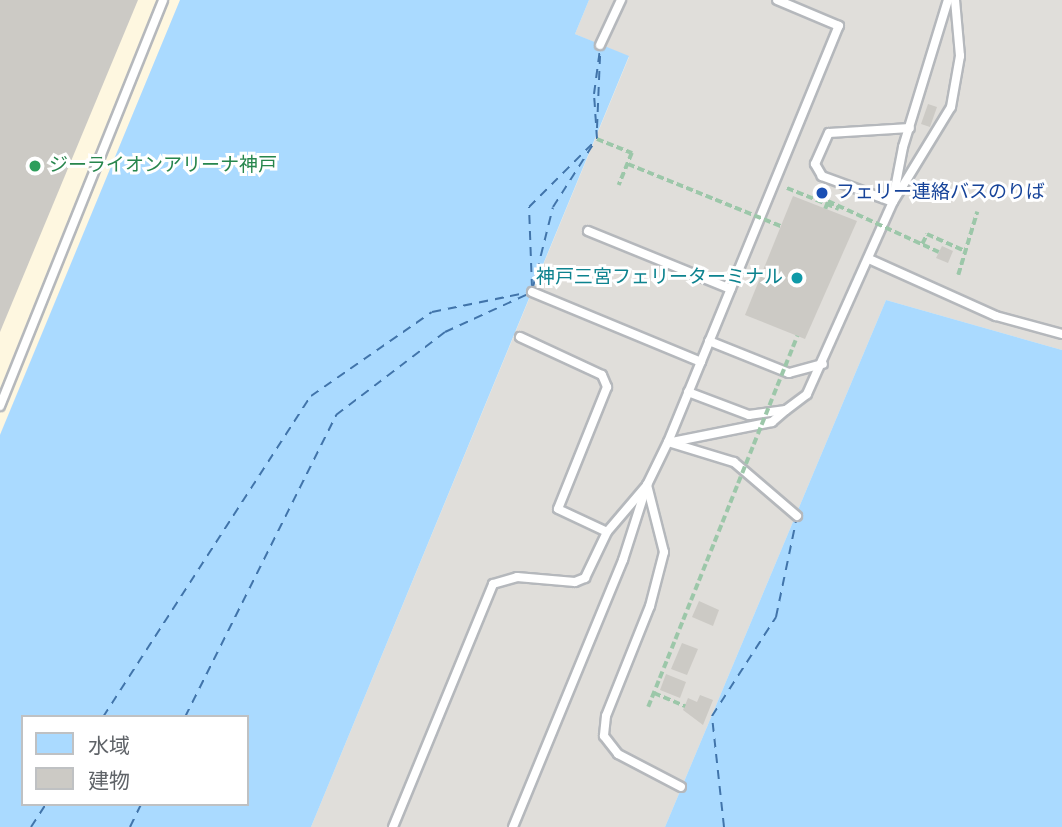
<!DOCTYPE html>
<html>
<head>
<meta charset="utf-8">
<style>
  body { margin:0 }
  #map { position:relative; width:1062px; height:827px; overflow:hidden; background:#f1efe8; font-family:Karla,"Noto Sans JP",sans-serif }
  div>[style] { position:absolute }
  [style*='--x'] { left:calc(var(--x)*1px); top:calc(var(--y)*1px); width:calc(var(--w)*1px); rotate:calc(var(--a)*1deg) }
  .commercial>* { inset:0; background:#fef7e0 }
  .industrial>* { inset:0; background:#e0deda }
  .water>* { inset:0; background:#aadaff }
  .ferry>* { height:2px; margin-top:-1px; transform-origin:0; background:repeating-linear-gradient(90deg,#4174aa 0 9px,transparent 0 16px) }
  .building>* { inset:0; background:#cccac5 }
  .path>* { height:3.5px; margin-top:-1.75px; transform-origin:0; background:repeating-linear-gradient(90deg,#9cc7a9 0 7px,transparent 0 10.5px) }
  .roads { filter:drop-shadow(2px 0 #b5b8bc) drop-shadow(-2px 0 #b5b8bc) drop-shadow(0 2px #b5b8bc) drop-shadow(0 -2px #b5b8bc) }
  .service>* { height:8px; margin:-4px; padding:0 4px; transform-origin:4px; border-radius:4px; background:#fff }
  .path-bridge>* { height:3.5px; margin-top:-1.75px; transform-origin:0; background:repeating-linear-gradient(90deg,#9cc7a9 0 7px,transparent 0 10.5px) }
  .dots>* { width:19px; height:19px; translate:-50% -50%; box-sizing:border-box; border:4px solid #fff; border-radius:50% }
  span { translate:-50% -50%; white-space:nowrap; text-align:center; line-height:1.15; -webkit-text-stroke:6px #fff; paint-order:stroke }
  .leisure-label { font-size:19px; color:#27864d }
  .left { translate:0 -50%; text-align:left }
  .transit-label { font-size:19px; color:#164399 }
  .culture-label { font-size:19px; color:#0d838f }
  .right { translate:-100% -50%; text-align:right }
  .legend { position:absolute; left:21px; top:715px; width:228px; height:91px; box-sizing:border-box; background:#fff; border:2px solid #bfc1c3; margin:0; padding:9px 12px; list-style:none; font-size:21px; color:#5f6368 }
  .legend li { display:flex; align-items:center; gap:14px; height:35px }
  .legend b { width:35px; border:2px solid #bfc1c3 }
</style>
</head>
<body>
<div id="map">
  <div class="commercial">
    <div style="clip-path:polygon(0 0,180px 0,0 434px)"></div>
  </div>
  <div class="industrial">
    <div style="clip-path:polygon(589px 0,1062px 0,1062px 350px,886px 300px,665px 827px,311px 827px,629px 57px,575px 34px)"></div>
  </div>
  <div class="water">
    <div style="clip-path:polygon(evenodd,180px 0,589px 0,575px 34px,629px 56px,311px 827px,0 827px,0 435px,180px 0,23px 717px,247px 717px,247px 804px,23px 804px,23px 717px)"></div>
    <div style="clip-path:polygon(886px 300px,1062px 350px,1062px 827px,665px 827px)"></div>
  </div>
  <div class="ferry">
    <div style="--x:597;--y:128;--w:72;--a:-87.6"></div>
    <div style="--x:533;--y:287;--w:82;--a:-76"></div>
    <div style="--x:553;--y:207;--w:76;--a:-57.4"></div>
    <div style="--x:532;--y:288;--w:81;--a:-92.1"></div>
    <div style="--x:529;--y:207;--w:96;--a:-45"></div>
    <div style="--x:597;--y:139;--w:45;--a:-93.8"></div>
    <div style="--x:594;--y:94;--w:45;--a:-82.4"></div>
    <div style="--x:103;--y:717;--w:382;--a:-57.1"></div>
    <div style="--x:311;--y:396;--w:147;--a:-34.8"></div>
    <div style="--x:432;--y:312;--w:100;--a:-11.5"></div>
    <div style="--x:185;--y:717;--w:338;--a:-63.4"></div>
    <div style="--x:336;--y:415;--w:137;--a:-37.3"></div>
    <div style="--x:445;--y:332;--w:91;--a:-24.6"></div>
    <div style="--x:31;--y:827;--w:27;--a:-57"></div>
    <div style="--x:130;--y:827;--w:25;--a:-64"></div>
    <div style="--x:724;--y:827;--w:112;--a:-96.2"></div>
    <div style="--x:712;--y:716;--w:118;--a:-57.1"></div>
    <div style="--x:776;--y:617;--w:98;--a:-78.2"></div>
  </div>
  <div class="building">
    <div style="clip-path:polygon(0 0,138px 0,0 332px)"></div>
    <div style="clip-path:polygon(928px 104px,937px 107px,930px 127px,921px 124px)"></div>
    <div style="clip-path:polygon(793px 196px,857px 221px,805px 339px,745px 315px)"></div>
    <div style="clip-path:polygon(942px 246px,953px 251px,948px 263px,936px 258px)"></div>
    <div style="clip-path:polygon(699px 601px,719px 610px,713px 626px,692px 617px)"></div>
    <div style="clip-path:polygon(682px 643px,698px 649px,687px 675px,671px 669px)"></div>
    <div style="clip-path:polygon(666px 674px,686px 682px,680px 698px,660px 690px)"></div>
    <div style="clip-path:polygon(700px 695px,713px 700px,703px 725px,683px 710px,688px 698px,697px 702px)"></div>
  </div>
  <div class="path">
    <div style="--x:597;--y:139;--w:38;--a:22"></div>
    <div style="--x:632;--y:153;--w:35;--a:112"></div>
    <div style="--x:787;--y:188;--w:56;--a:22"></div>
    <div style="--x:922;--y:244;--w:11;--a:-63"></div>
    <div style="--x:927;--y:234;--w:42;--a:24.1"></div>
    <div style="--x:958;--y:275;--w:66;--a:-73.2"></div>
    <div style="--x:654;--y:693;--w:34;--a:23"></div>
  </div>
  <div class="roads">
    <div class="service">
      <div style="--x:600;--y:45;--w:50;--a:-65"></div>
      <div style="--x:893;--y:199;--w:53;--a:-79.1"></div>
      <div style="--x:903;--y:147;--w:154;--a:-73"></div>
      <div style="--x:893;--y:202;--w:76;--a:-159.9"></div>
      <div style="--x:822;--y:176;--w:14;--a:-120"></div>
      <div style="--x:815;--y:164;--w:34;--a:-66"></div>
      <div style="--x:829;--y:133;--w:81;--a:-3.5"></div>
      <div style="--x:588;--y:231;--w:154;--a:22.1"></div>
      <div style="--x:869;--y:259;--w:139;--a:24.2"></div>
      <div style="--x:996;--y:316;--w:68;--a:15.3"></div>
      <div style="--x:532;--y:292;--w:183;--a:22.5"></div>
      <div style="--x:520;--y:337;--w:90;--a:24.9"></div>
      <div style="--x:602;--y:375;--w:13;--a:67"></div>
      <div style="--x:607;--y:387;--w:131;--a:111.9"></div>
      <div style="--x:558;--y:509;--w:54;--a:25.1"></div>
      <div style="--x:709;--y:341;--w:86;--a:21.8"></div>
      <div style="--x:789;--y:373;--w:35;--a:-15"></div>
      <div style="--x:688;--y:392;--w:65;--a:20.7"></div>
      <div style="--x:749;--y:415;--w:37;--a:-8"></div>
      <div style="--x:786;--y:410;--w:26;--a:-37"></div>
      <div style="--x:807;--y:394;--w:210;--a:-65.9"></div>
      <div style="--x:893;--y:202;--w:111;--a:-58.6"></div>
      <div style="--x:951;--y:107;--w:52;--a:-80"></div>
      <div style="--x:960;--y:56;--w:56;--a:-95.1"></div>
      <div style="--x:0;--y:406;--w:437;--a:-68.1"></div>
      <div style="--x:668;--y:442;--w:69;--a:16.9"></div>
      <div style="--x:734;--y:462;--w:83;--a:40.6"></div>
      <div style="--x:672;--y:442;--w:102;--a:-11.3"></div>
      <div style="--x:772;--y:422;--w:18;--a:-41"></div>
      <div style="--x:393;--y:827;--w:263;--a:-67.6"></div>
      <div style="--x:493;--y:584;--w:25;--a:-16"></div>
      <div style="--x:517;--y:577;--w:58;--a:4.9"></div>
      <div style="--x:575;--y:582;--w:11;--a:-22"></div>
      <div style="--x:585;--y:578;--w:51;--a:-64.4"></div>
      <div style="--x:607;--y:532;--w:62;--a:-49.6"></div>
      <div style="--x:647;--y:485;--w:48;--a:-64"></div>
      <div style="--x:668;--y:442;--w:450;--a:-67.7"></div>
      <div style="--x:839;--y:26;--w:67;--a:-157.2"></div>
      <div style="--x:513;--y:827;--w:289;--a:-67.6"></div>
      <div style="--x:623;--y:560;--w:79;--a:-72.3"></div>
      <div style="--x:647;--y:485;--w:69;--a:75.8"></div>
      <div style="--x:664;--y:552;--w:56;--a:104.5"></div>
      <div style="--x:650;--y:606;--w:118;--a:111.8"></div>
      <div style="--x:606;--y:716;--w:20;--a:96"></div>
      <div style="--x:604;--y:736;--w:23;--a:52"></div>
      <div style="--x:618;--y:754;--w:71;--a:27.6"></div>
    </div>
  </div>
  <div class="path-bridge">
    <div style="--x:628;--y:164;--w:165;--a:22.1"></div>
    <div style="--x:825;--y:209;--w:9;--a:-69"></div>
    <div style="--x:828;--y:201;--w:122;--a:24.7"></div>
    <div style="--x:648;--y:707;--w:400;--a:-68.1"></div>
  </div>
  <div class="dots">
    <div style="left:35px;top:166px;background:#2e9e5b"></div>
    <div style="left:822px;top:193px;background:#1a4fb4"></div>
    <div style="left:797px;top:278px;background:#0f9aa8"></div>
  </div>
  <div class="leisure-label">
    <span class="left" style="left:49px;top:166px">ジーライオンアリーナ神戸</span>
  </div>
  <div class="transit-label">
    <span class="left" style="left:836px;top:193px">フェリー連絡バスのりば</span>
  </div>
  <div class="culture-label">
    <span class="right" style="left:783px;top:278px">神戸三宮フェリーターミナル</span>
  </div>
  <ul class="legend">
  <li><b style="height:19px;background:#aadaff"></b>水域</li>
  <li><b style="height:19px;background:#cccac5"></b>建物</li>
  </ul>
</div>
</body>
</html>
